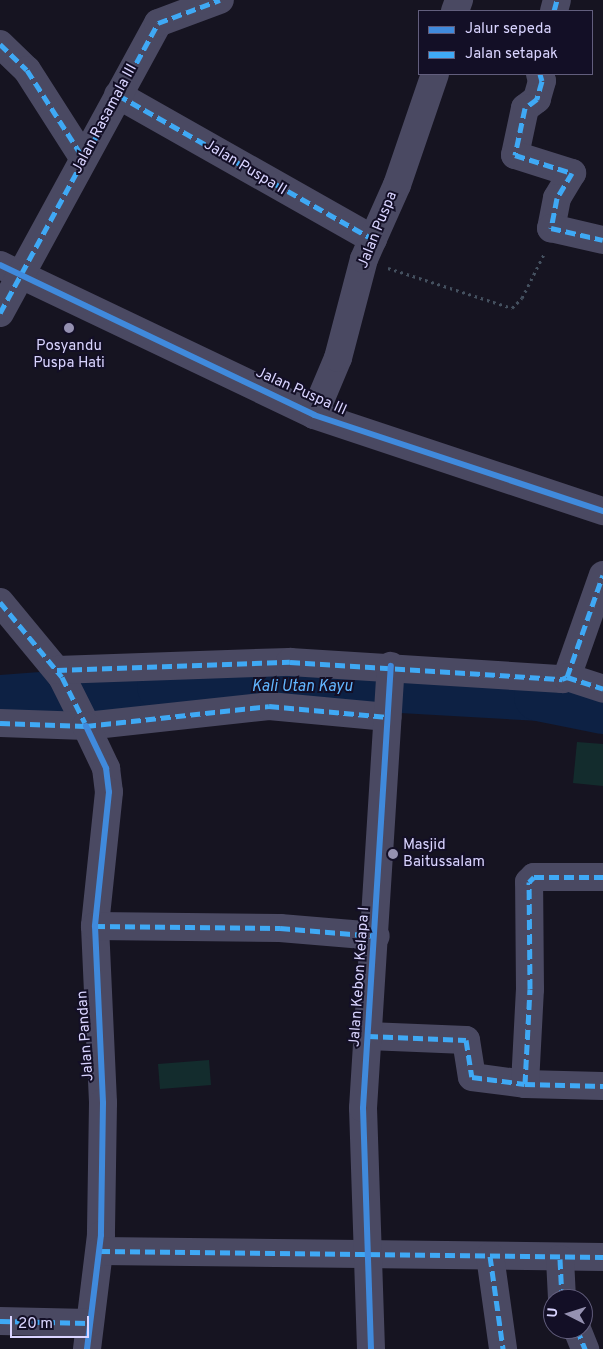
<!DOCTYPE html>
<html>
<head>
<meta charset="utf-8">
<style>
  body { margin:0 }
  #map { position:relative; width:603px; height:1349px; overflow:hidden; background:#161421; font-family:Overpass,sans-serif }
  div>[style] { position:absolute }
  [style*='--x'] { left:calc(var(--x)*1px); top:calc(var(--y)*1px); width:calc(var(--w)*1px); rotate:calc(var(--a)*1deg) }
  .green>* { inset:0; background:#132c2d }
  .river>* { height:48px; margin:-24px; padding:0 24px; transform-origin:24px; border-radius:24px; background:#0d2144 }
  .path>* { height:3px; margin-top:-1.5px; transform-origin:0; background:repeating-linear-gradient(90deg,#44505f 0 2.5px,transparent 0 6.5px) }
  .minor>* { height:28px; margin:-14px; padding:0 14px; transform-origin:14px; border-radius:14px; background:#4a4962 }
  .quiet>* { height:5px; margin-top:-2.5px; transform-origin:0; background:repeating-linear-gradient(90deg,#3fa9f5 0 10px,transparent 0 15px) }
  .cycleway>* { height:6px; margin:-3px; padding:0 3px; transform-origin:3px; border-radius:3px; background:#408adc }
  .dots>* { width:14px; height:14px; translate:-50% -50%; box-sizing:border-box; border:2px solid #130f26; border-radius:50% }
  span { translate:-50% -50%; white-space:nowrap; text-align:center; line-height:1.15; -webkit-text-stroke:4px #130f26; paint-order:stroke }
  .street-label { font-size:15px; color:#d9d4ff }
  .poi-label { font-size:15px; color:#d9d4ff }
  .left { translate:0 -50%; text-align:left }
  .water-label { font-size:16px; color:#62b6ff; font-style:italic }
  .legend { position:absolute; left:418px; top:10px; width:175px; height:65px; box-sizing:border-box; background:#130f26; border:1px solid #625e7d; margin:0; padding:6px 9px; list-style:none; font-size:15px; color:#d9d4ff }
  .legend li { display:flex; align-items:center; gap:10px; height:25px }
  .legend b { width:25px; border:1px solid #625e7d }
  .north { position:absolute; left:543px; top:1289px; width:50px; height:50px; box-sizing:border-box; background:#130f26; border:1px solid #625e7d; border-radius:50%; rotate:275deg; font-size:14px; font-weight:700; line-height:20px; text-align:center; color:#d9d4ff }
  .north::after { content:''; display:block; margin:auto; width:18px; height:22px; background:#9591b1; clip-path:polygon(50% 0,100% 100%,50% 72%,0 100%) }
  .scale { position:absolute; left:10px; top:1316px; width:79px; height:22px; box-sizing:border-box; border:2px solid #d9d4ff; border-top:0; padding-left:6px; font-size:15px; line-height:18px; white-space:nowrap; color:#d9d4ff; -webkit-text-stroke:4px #130f26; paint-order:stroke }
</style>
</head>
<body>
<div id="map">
  <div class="green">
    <div style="clip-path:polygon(577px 742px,603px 744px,603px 786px,573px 783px)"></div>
    <div style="clip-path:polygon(209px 1060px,211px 1085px,160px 1089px,158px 1064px)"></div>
  </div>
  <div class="river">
    <div style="--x:0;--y:699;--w:161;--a:-4.3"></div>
    <div style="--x:161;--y:687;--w:205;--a:0"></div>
    <div style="--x:366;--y:687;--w:172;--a:3.3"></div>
    <div style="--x:538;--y:697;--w:66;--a:11.3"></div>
  </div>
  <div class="path">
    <div style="--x:388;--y:268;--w:130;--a:17.9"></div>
    <div style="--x:512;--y:308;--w:14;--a:-45"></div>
    <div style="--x:522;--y:298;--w:49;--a:-63.4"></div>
  </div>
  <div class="minor">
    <div style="--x:455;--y:11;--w:12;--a:-70"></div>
    <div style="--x:554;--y:11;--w:11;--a:-75"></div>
    <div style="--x:0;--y:44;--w:37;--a:44"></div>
    <div style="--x:27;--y:70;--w:102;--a:57.4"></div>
    <div style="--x:540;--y:74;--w:7;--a:74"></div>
    <div style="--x:542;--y:81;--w:19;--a:106"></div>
    <div style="--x:537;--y:99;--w:15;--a:143"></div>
    <div style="--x:525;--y:108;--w:48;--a:102"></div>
    <div style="--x:515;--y:155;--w:60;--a:17.5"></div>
    <div style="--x:572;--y:173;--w:29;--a:121"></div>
    <div style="--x:557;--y:198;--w:31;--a:101"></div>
    <div style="--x:551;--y:228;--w:53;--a:13"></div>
    <div style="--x:118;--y:95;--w:293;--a:29.5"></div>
    <div style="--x:0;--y:265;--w:348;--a:25.5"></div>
    <div style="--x:314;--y:415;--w:305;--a:18.4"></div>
    <div style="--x:0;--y:313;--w:330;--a:-61.4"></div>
    <div style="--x:158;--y:23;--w:66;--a:-20.4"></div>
    <div style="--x:314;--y:415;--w:62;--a:-67.2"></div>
    <div style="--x:338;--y:358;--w:102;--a:-75.3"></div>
    <div style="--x:364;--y:259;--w:81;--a:-66"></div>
    <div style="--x:397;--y:185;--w:117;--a:-71.1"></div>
    <div style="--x:0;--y:602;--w:97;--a:50.4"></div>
    <div style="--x:62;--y:677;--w:51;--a:63.4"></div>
    <div style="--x:57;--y:670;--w:233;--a:-2"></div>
    <div style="--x:290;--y:662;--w:273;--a:3.6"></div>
    <div style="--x:562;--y:679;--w:5;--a:-22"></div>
    <div style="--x:567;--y:677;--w:108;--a:-70.6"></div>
    <div style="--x:567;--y:677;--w:38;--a:18"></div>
    <div style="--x:0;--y:723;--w:86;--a:2"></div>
    <div style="--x:86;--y:726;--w:184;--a:-6.2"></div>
    <div style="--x:269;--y:706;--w:119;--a:5.3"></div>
    <div style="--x:86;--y:726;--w:47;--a:64.5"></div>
    <div style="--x:106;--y:768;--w:24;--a:83"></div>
    <div style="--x:109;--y:792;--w:135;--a:96"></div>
    <div style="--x:95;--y:926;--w:177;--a:87.4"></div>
    <div style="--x:103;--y:1103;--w:132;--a:90.9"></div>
    <div style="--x:101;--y:1235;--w:115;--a:97"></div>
    <div style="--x:95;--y:926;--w:185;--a:0.6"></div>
    <div style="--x:280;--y:928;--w:96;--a:4.8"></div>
    <div style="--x:368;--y:1036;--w:98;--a:2.3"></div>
    <div style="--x:466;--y:1040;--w:37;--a:81"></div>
    <div style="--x:472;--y:1077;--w:53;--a:7.5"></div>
    <div style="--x:525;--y:1084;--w:78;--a:1.5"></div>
    <div style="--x:525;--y:1084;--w:95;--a:-87"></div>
    <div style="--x:530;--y:989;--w:107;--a:-90.5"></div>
    <div style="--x:529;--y:882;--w:7;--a:-45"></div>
    <div style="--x:534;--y:877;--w:69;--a:0"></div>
    <div style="--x:100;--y:1251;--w:503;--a:0.68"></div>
    <div style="--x:490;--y:1256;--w:94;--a:82"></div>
    <div style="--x:560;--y:1259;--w:40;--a:87.1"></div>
    <div style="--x:0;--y:1321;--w:89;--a:1.3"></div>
    <div style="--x:577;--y:1329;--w:22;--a:68"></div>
    <div style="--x:371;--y:1349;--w:241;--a:-91.9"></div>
    <div style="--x:363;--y:1108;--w:443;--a:-86.4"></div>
  </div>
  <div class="quiet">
    <div style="--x:554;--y:11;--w:11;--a:-75"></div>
    <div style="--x:0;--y:44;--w:37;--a:44"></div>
    <div style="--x:27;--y:70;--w:102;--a:57.4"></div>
    <div style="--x:540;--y:74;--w:7;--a:74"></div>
    <div style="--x:542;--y:81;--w:19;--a:106"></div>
    <div style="--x:537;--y:99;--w:15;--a:143"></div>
    <div style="--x:525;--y:108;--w:48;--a:102"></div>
    <div style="--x:515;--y:155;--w:60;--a:17.5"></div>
    <div style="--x:572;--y:173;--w:29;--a:121"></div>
    <div style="--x:557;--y:198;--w:31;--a:101"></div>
    <div style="--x:551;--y:228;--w:53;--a:13"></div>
    <div style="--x:118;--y:95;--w:293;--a:29.5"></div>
    <div style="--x:0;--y:313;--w:330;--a:-61.4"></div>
    <div style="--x:158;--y:23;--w:66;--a:-20.4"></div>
    <div style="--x:0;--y:602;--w:97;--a:50.4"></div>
    <div style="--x:62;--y:677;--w:51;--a:63.4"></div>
    <div style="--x:57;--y:670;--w:233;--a:-2"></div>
    <div style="--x:290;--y:662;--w:273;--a:3.6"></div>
    <div style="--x:562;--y:679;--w:5;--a:-22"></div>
    <div style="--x:567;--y:677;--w:108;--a:-70.6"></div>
    <div style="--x:567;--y:677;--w:38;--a:18"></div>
    <div style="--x:0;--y:723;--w:86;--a:2"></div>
    <div style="--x:86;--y:726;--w:184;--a:-6.2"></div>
    <div style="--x:269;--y:706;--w:119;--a:5.3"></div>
    <div style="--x:95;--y:926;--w:185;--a:0.6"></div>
    <div style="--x:280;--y:928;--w:96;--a:4.8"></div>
    <div style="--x:368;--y:1036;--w:98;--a:2.3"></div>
    <div style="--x:466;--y:1040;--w:37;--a:81"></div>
    <div style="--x:472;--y:1077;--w:53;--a:7.5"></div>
    <div style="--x:525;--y:1084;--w:78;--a:1.5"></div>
    <div style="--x:525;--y:1084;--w:95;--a:-87"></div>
    <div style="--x:530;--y:989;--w:107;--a:-90.5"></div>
    <div style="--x:529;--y:882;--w:7;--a:-45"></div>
    <div style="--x:534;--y:877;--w:69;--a:0"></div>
    <div style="--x:100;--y:1251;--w:503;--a:0.68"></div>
    <div style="--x:490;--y:1256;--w:94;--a:82"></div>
    <div style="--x:560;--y:1259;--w:40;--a:87.1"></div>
    <div style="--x:0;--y:1321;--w:89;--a:1.3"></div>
    <div style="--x:577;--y:1329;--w:22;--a:68"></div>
  </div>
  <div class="cycleway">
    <div style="--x:0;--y:265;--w:348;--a:25.5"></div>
    <div style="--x:314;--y:415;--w:305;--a:18.4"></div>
    <div style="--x:86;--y:726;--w:47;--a:64.5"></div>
    <div style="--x:106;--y:768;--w:24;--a:83"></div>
    <div style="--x:109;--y:792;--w:135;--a:96"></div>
    <div style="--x:95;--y:926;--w:177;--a:87.4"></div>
    <div style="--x:103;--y:1103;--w:132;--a:90.9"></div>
    <div style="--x:101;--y:1235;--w:115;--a:97"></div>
    <div style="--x:371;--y:1349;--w:241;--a:-91.9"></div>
    <div style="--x:363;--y:1108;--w:443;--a:-86.4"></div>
  </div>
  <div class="dots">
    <div style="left:69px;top:328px;background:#9591b1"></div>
    <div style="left:393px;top:854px;background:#9591b1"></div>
  </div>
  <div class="street-label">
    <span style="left:105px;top:119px;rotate:-62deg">Jalan Rasamala III</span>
    <span style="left:245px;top:168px;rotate:31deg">Jalan Puspa II</span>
    <span style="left:378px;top:230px;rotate:-68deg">Jalan Puspa</span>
    <span style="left:301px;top:392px;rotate:24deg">Jalan Puspa III</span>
    <span style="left:360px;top:977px;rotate:-86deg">Jalan Kebon Kelapa I</span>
    <span style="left:86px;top:1036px;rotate:-94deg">Jalan Pandan</span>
  </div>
  <div class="poi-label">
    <span style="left:69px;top:355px">Posyandu<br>Puspa Hati</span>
    <span class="left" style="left:403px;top:854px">Masjid<br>Baitussalam</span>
  </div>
  <div class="water-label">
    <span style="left:302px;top:687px">Kali Utan Kayu</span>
  </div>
  <ul class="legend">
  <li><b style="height:6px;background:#408adc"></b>Jalur sepeda</li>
  <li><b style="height:6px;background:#3fa9f5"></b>Jalan setapak</li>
  </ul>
  <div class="north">U</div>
  <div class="scale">20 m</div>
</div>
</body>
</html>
